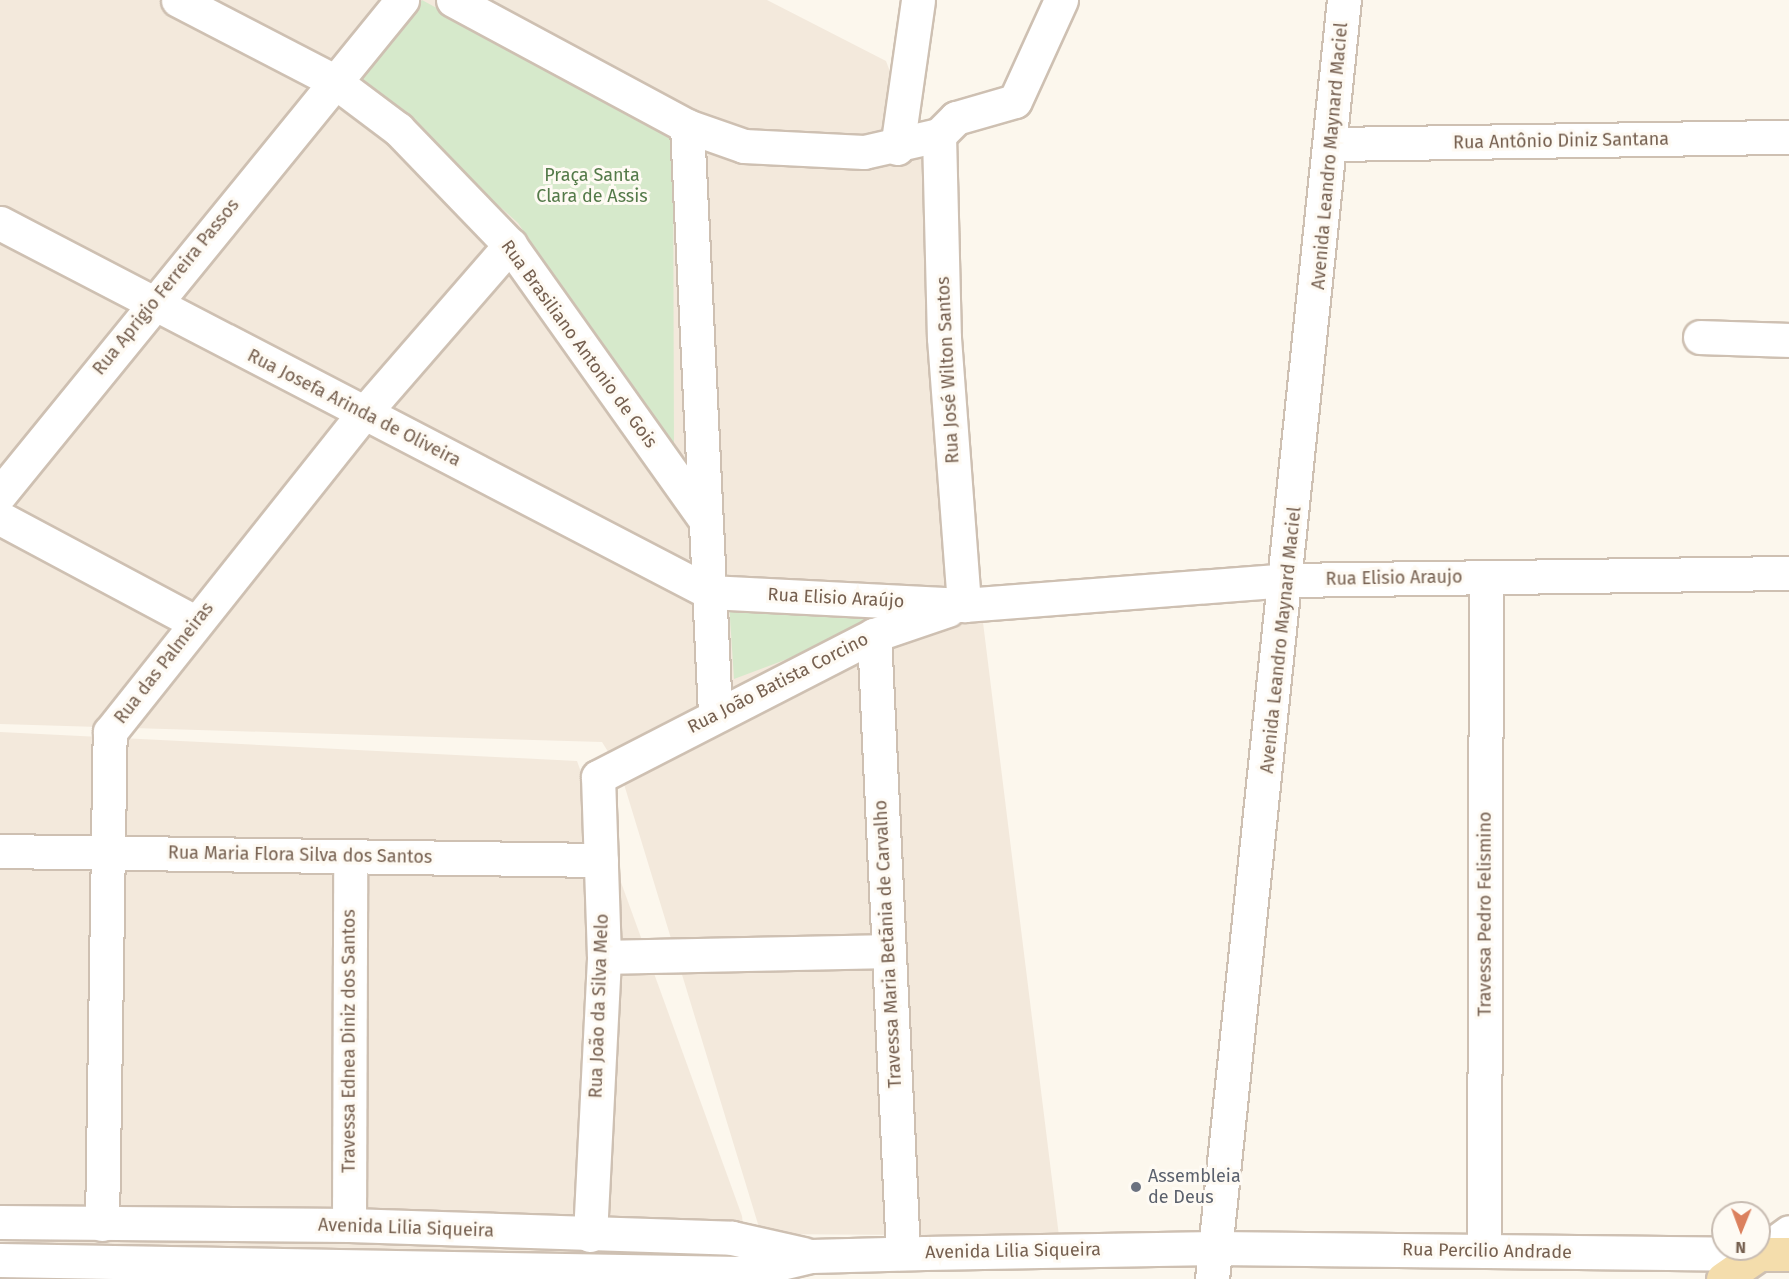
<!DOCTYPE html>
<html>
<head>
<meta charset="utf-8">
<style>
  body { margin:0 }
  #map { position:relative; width:1789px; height:1279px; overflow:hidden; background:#fcf7ed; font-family:"Fira Sans",sans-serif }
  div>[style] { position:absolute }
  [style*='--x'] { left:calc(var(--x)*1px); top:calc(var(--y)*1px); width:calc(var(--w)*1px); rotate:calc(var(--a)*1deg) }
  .residential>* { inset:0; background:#f3e9dc }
  .green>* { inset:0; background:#d6e9cb }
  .roads { filter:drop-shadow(2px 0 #cec0b2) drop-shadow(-2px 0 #cec0b2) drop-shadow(0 2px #cec0b2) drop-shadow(0 -2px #cec0b2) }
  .minor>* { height:33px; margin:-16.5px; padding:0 16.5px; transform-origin:16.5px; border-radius:16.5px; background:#fff }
  .major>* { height:33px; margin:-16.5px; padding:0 16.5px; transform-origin:16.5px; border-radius:16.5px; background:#f4ddac }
  .dots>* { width:16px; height:16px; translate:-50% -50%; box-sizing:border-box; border:3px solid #fefaf3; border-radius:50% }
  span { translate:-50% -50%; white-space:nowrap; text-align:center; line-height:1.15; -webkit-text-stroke:6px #fefaf3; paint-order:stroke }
  .street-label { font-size:18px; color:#766050 }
  .park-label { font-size:18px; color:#547a49 }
  .worship-label { font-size:18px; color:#5b616d }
  .left { translate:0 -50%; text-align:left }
  .north { position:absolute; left:1711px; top:1201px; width:60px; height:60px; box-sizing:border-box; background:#fefaf3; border:2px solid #c8bcb2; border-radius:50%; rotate:181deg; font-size:16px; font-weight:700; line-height:24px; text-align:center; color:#766050 }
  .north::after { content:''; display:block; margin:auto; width:21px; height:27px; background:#db805d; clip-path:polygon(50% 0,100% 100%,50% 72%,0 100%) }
</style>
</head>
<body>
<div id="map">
  <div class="residential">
    <div style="clip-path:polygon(0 0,767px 0,886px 61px,927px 170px,1059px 1236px,761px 1234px,620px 771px,602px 742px,0 724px)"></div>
    <div style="clip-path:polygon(0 732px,577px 761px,742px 1216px,749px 1279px,0 1279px)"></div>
  </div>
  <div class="green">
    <div style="clip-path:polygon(422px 0,673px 137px,674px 451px,518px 223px,356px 78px)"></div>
    <div style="clip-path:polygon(729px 603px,915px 611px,734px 679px)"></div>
  </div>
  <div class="roads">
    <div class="minor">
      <div style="--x:178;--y:0;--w:176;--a:27.4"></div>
      <div style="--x:334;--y:81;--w:80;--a:36.9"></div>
      <div style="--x:398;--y:129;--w:161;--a:46"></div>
      <div style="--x:510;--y:245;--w:334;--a:54.6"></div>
      <div style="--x:453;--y:0;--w:266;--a:28.3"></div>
      <div style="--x:687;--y:126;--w:60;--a:19.3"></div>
      <div style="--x:744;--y:146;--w:120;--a:2.9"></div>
      <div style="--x:864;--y:152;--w:77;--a:-12.8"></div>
      <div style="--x:687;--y:126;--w:588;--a:87.27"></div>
      <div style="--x:939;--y:135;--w:203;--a:88.6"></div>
      <div style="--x:944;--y:338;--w:268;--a:85.7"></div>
      <div style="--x:939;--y:135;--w:24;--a:-45"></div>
      <div style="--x:956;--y:118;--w:61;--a:-16.1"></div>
      <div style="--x:1015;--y:101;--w:111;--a:-65.5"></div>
      <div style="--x:1333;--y:144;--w:456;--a:-0.9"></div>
      <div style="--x:897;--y:148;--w:149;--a:-81.9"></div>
      <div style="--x:0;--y:223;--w:799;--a:27.49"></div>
      <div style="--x:709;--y:592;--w:255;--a:2.9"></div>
      <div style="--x:964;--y:605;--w:324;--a:-4.4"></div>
      <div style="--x:1287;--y:580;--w:502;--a:-0.8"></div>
      <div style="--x:1700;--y:337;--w:89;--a:1.9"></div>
      <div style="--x:0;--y:494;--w:637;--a:-50.86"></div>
      <div style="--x:0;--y:518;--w:221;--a:28.1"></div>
      <div style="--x:874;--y:635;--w:619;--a:87.31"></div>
      <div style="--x:0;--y:851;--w:601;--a:0.86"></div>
      <div style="--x:604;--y:957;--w:284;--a:-1.2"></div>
      <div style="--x:0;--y:1222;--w:349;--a:0.5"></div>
      <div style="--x:349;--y:1225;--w:383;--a:1.9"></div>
      <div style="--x:732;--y:1238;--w:73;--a:12.7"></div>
      <div style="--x:102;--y:1224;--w:492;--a:-89.1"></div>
      <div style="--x:110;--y:732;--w:408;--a:-51.5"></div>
      <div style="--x:364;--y:413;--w:223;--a:-49"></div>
      <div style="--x:349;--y:1225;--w:369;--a:-89.8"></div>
      <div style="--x:590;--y:1235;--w:278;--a:-87.1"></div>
      <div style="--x:604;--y:957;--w:180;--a:-91.9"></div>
      <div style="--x:598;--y:777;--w:310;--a:-27.2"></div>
      <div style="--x:874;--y:635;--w:78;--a:-18.7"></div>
      <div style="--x:1484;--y:1251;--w:674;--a:-89.83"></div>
      <div style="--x:0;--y:1260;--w:739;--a:1.01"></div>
      <div style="--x:739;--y:1273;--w:74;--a:-13.3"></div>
      <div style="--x:811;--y:1256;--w:114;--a:-1.5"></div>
      <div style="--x:925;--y:1253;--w:290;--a:-1"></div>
      <div style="--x:1215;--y:1248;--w:544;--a:0.63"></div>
      <div style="--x:1759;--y:1254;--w:37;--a:-36"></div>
      <div style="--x:1212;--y:1279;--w:1286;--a:-84.11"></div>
    </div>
    <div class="major">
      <div style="--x:1723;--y:1279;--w:44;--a:-34.8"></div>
      <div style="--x:1759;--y:1254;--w:30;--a:0"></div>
    </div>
  </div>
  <div class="dots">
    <div style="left:1136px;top:1187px;background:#6b7280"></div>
  </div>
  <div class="street-label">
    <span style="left:1561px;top:141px;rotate:-1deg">Rua Antônio Diniz Santana</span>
    <span style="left:1330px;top:156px;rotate:-85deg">Avenida Leandro Maynard Maciel</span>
    <span style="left:166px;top:287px;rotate:-51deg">Rua Aprigio Ferreira Passos</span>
    <span style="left:579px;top:344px;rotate:54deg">Rua Brasiliano Antonio de Gois</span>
    <span style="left:948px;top:370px;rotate:-93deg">Rua José Wilton Santos</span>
    <span style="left:354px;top:408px;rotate:27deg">Rua Josefa Arinda de Oliveira</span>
    <span style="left:1394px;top:578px;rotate:-1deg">Rua Elisio Araujo</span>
    <span style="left:836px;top:598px;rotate:3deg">Rua Elisio Araújo</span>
    <span style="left:1281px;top:640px;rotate:-84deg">Avenida Leandro Maynard Maciel</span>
    <span style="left:164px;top:663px;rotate:-52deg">Rua das Palmeiras</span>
    <span style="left:778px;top:683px;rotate:-27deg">Rua João Batista Corcino</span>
    <span style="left:300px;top:855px;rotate:1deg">Rua Maria Flora Silva dos Santos</span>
    <span style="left:1485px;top:914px;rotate:-90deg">Travessa Pedro Felismino</span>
    <span style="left:888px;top:944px;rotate:-93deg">Travessa Maria Betãnia de Carvalho</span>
    <span style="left:599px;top:1006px;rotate:-88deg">Rua João da Silva Melo</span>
    <span style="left:349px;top:1041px;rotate:-90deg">Travessa Ednea Diniz dos Santos</span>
    <span style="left:406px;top:1228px;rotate:2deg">Avenida Lilia Siqueira</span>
    <span style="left:1013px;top:1251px;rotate:-1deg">Avenida Lilia Siqueira</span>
    <span style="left:1487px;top:1251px;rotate:1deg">Rua Percilio Andrade</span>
  </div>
  <div class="park-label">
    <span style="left:592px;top:186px">Praça Santa<br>Clara de Assis</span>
  </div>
  <div class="worship-label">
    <span class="left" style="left:1148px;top:1187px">Assembleia<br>de Deus</span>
  </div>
  <div class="north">N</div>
</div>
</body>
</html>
